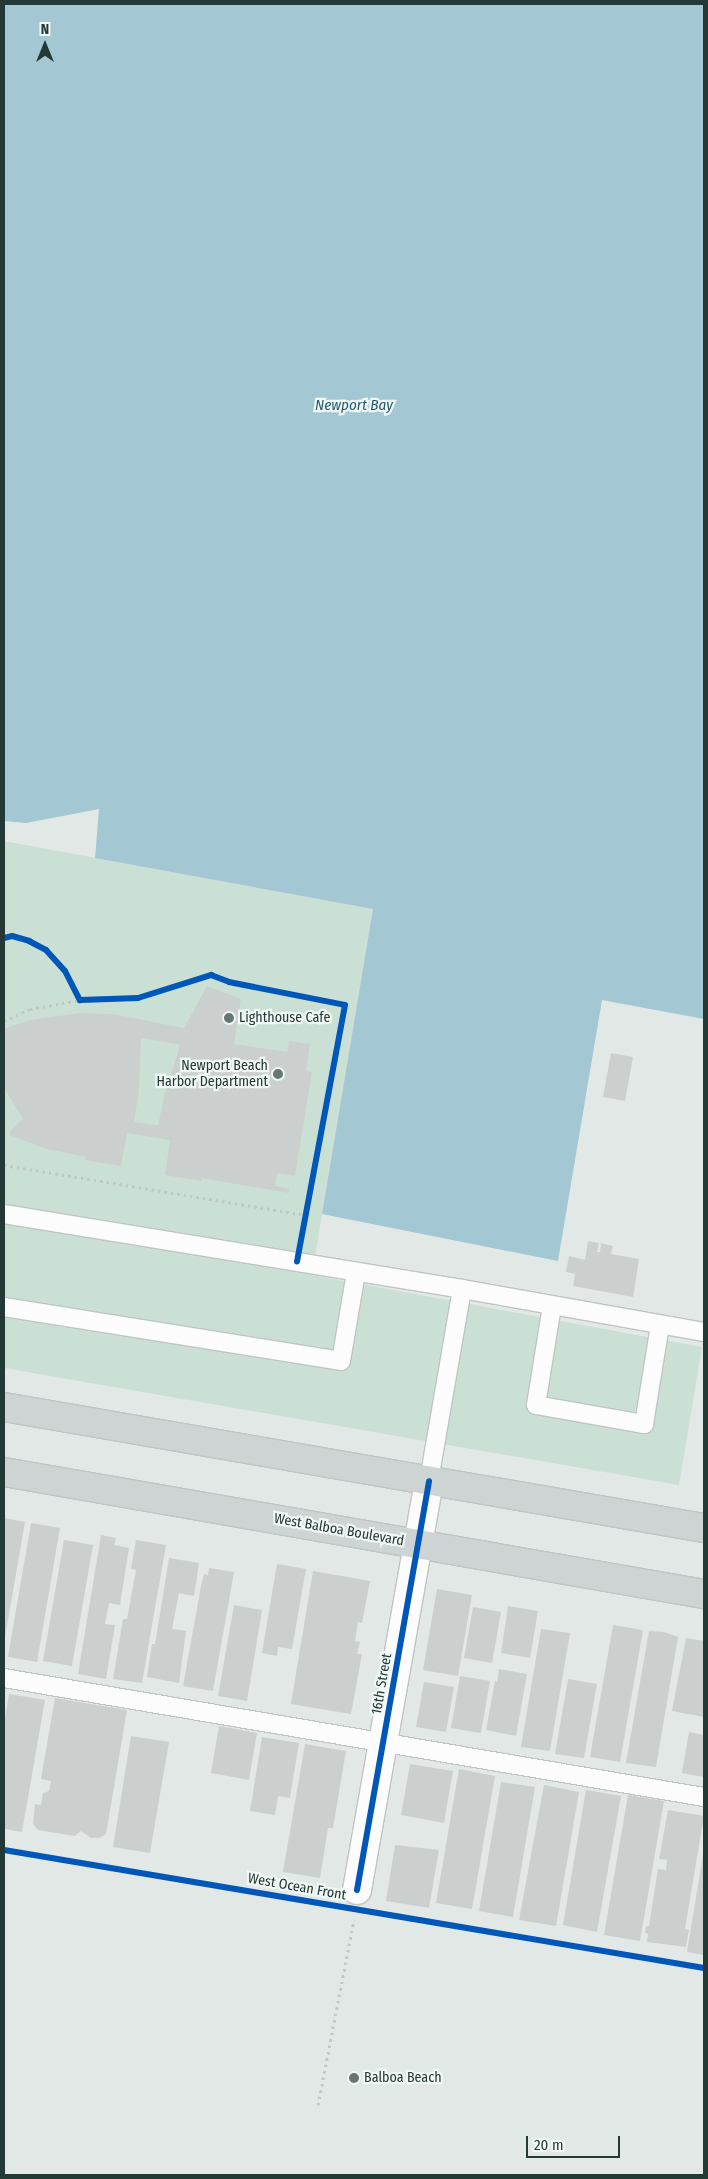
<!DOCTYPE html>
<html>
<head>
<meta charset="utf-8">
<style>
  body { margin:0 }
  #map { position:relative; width:708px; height:2179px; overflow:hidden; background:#e2e8e6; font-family:"Fira Sans Condensed",sans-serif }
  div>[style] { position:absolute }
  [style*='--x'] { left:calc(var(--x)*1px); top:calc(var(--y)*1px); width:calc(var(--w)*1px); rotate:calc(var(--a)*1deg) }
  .green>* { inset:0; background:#cbe0d5 }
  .water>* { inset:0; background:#a4c7d4 }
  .building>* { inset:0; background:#cbd0cf }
  .path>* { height:3px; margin-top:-1.5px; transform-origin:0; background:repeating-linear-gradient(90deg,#c0c8c6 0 2.5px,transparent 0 6.5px) }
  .roads { filter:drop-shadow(1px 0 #bfc4c3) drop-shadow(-1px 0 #bfc4c3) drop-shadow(0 1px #bfc4c3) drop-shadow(0 -1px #bfc4c3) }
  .service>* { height:18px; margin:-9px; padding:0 9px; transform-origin:9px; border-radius:9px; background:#fbfcfb }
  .minor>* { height:28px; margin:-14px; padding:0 14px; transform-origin:14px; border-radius:14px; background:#fbfcfb }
  .primary>* { height:28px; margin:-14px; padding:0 14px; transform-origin:14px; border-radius:14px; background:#cdd4d3 }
  .cycleway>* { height:6px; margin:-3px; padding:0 3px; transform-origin:3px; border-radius:3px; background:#0057b8 }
  .dots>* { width:14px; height:14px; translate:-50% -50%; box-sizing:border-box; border:2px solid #f0f7f4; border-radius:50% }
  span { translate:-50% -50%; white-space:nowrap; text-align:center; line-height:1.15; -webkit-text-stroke:4.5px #f0f7f4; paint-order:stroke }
  .poi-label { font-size:14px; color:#223936 }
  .left { translate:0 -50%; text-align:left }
  .right { translate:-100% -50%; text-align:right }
  .street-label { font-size:14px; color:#223936 }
  .water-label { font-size:15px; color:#1f5871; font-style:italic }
  .frame { position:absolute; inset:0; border:5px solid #223936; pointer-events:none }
  .north { position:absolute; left:20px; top:20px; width:50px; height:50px; -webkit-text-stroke:4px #f0f7f4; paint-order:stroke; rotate:0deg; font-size:14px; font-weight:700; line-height:20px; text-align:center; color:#223936 }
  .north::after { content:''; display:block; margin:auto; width:18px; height:22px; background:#223936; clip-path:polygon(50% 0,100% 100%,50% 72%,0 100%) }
  .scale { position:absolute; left:526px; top:2136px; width:94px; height:22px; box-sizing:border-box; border:2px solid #223936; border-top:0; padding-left:6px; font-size:15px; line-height:18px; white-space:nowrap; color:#223936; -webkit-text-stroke:4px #f0f7f4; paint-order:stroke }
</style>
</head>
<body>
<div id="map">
  <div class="green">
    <div style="clip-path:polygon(4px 841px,373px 909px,312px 1275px,702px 1347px,679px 1485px,4px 1368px)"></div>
  </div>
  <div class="water">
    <div style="clip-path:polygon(4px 4px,704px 4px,704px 1019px,602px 1000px,558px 1261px,322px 1214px,373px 909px,95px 858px,99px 809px,26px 823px,4px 821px)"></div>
  </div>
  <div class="building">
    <div style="clip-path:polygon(evenodd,207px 986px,241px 999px,234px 1044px,287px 1052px,289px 1041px,310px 1044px,306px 1071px,312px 1072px,295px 1176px,277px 1173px,275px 1186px,290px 1189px,289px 1193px,201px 1178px,201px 1181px,165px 1175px,170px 1140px,127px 1133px,121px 1166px,85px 1160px,86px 1157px,47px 1149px,9px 1135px,11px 1130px,23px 1119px,4px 1088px,4px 1029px,30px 1020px,80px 1013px,113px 1014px,184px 1028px,207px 986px,141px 1038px,180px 1045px,164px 1097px,158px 1125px,134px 1122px,139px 1091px,141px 1038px)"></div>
    <div style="clip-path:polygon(611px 1053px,633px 1057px,625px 1101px,603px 1097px)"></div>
    <div style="clip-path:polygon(588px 1241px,599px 1243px,597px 1252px,600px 1252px,601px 1243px,613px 1246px,611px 1254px,639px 1259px,633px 1297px,573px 1286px,575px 1274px,566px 1272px,569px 1256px,585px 1260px)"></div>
    <div style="clip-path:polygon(4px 1518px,25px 1522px,5px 1637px,4px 1637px)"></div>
    <div style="clip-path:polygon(31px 1523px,60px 1528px,37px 1662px,8px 1657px)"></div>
    <div style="clip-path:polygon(101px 1535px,116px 1538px,114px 1545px,129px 1548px,120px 1605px,109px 1603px,105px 1624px,115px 1625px,106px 1679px,78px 1674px)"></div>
    <div style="clip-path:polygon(64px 1540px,93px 1545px,72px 1666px,43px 1661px)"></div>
    <div style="clip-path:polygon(136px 1540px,166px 1545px,142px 1683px,113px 1679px,123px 1619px,127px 1619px,136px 1570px,131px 1569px)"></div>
    <div style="clip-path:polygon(169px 1558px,199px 1563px,194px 1596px,179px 1593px,172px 1629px,186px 1631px,179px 1683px,147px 1677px,152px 1644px,155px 1644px)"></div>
    <div style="clip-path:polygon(277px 1564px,306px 1569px,292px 1649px,278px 1647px,277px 1656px,262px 1653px)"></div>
    <div style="clip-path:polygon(209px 1568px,234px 1572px,213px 1691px,183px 1686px,201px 1586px,204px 1574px,208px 1575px)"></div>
    <div style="clip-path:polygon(313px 1571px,370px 1581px,362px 1623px,358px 1622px,355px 1641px,360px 1642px,357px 1654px,362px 1654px,351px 1714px,291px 1704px)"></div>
    <div style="clip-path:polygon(437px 1589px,472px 1595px,458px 1676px,423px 1670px)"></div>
    <div style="clip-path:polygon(234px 1605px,262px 1610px,247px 1701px,218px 1696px)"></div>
    <div style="clip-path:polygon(508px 1606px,538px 1611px,530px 1658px,501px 1653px)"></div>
    <div style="clip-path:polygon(473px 1607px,501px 1612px,492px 1663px,464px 1658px)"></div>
    <div style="clip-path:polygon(613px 1625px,643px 1630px,620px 1762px,590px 1757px)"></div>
    <div style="clip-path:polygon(541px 1629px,570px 1633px,550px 1751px,521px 1747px)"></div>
    <div style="clip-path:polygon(649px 1631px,664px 1632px,678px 1637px,656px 1767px,626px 1763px)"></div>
    <div style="clip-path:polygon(686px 1638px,704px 1641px,704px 1717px,672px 1711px)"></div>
    <div style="clip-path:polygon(499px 1669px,527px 1674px,516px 1736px,486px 1730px,495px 1681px,497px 1682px)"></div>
    <div style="clip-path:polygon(460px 1676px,490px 1681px,481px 1733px,451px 1728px)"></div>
    <div style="clip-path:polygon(568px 1679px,597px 1684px,584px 1758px,555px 1754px)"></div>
    <div style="clip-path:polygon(424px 1682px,454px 1687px,446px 1732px,416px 1727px)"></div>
    <div style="clip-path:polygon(9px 1694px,45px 1700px,22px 1832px,4px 1829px,4px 1724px)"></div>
    <div style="clip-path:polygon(55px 1698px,127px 1710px,106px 1834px,99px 1838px,91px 1838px,81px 1831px,75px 1836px,38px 1830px,33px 1824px,35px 1804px,41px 1805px,43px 1793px,49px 1791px,51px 1781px,41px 1779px)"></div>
    <div style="clip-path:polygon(219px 1726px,257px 1733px,249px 1780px,211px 1773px)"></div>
    <div style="clip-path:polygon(689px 1732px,704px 1735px,704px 1777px,682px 1773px)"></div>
    <div style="clip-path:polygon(131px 1736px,169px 1742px,150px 1853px,113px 1847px)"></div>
    <div style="clip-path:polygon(262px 1737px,299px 1743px,290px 1798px,278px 1796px,275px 1815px,250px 1811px)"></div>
    <div style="clip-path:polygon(305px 1744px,346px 1751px,333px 1828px,328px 1828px,320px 1878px,283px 1872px)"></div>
    <div style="clip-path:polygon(410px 1764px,453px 1771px,444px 1823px,401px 1815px)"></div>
    <div style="clip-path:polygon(459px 1769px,495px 1776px,472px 1909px,436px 1903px)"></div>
    <div style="clip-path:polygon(501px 1782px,535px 1787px,513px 1917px,479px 1911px)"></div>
    <div style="clip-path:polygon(544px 1785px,579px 1792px,556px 1926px,519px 1920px)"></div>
    <div style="clip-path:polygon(586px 1790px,621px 1796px,597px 1932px,563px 1925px)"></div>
    <div style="clip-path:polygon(628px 1795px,664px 1801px,640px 1941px,604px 1935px)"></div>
    <div style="clip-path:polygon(668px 1810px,704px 1816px,685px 1929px,689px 1930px,686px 1947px,647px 1942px,648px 1934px,645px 1933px,646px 1926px,649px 1926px,658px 1869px,666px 1870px,667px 1860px,659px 1859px)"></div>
    <div style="clip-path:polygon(395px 1845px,439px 1850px,429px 1908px,386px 1901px)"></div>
    <div style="clip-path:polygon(703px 1855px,704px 1855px,704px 1955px,687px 1952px)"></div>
  </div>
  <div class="path">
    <div style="--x:4;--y:938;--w:8;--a:-14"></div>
    <div style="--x:12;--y:936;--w:18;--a:16"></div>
    <div style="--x:29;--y:941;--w:19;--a:28"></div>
    <div style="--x:46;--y:950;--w:28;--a:48"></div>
    <div style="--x:65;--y:971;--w:33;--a:63"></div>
    <div style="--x:80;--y:1000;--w:58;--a:-2"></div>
    <div style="--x:138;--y:998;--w:77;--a:-17.5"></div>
    <div style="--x:211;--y:975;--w:19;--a:21"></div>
    <div style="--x:229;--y:982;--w:118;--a:11.2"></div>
    <div style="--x:345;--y:1005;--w:237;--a:100.5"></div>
    <div style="--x:4;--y:1021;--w:29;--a:-25"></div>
    <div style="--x:30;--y:1009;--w:51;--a:-10.2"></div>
    <div style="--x:4;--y:1165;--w:306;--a:9.4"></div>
    <div style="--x:318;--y:2105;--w:189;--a:-79"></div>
  </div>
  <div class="roads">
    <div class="service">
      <div style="--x:4;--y:1214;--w:464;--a:9.3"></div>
      <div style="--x:462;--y:1289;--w:195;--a:99.8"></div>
      <div style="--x:462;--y:1289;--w:246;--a:10.1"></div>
      <div style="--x:552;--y:1306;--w:100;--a:99.2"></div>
      <div style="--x:536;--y:1405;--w:110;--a:10"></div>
      <div style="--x:644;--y:1424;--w:100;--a:-80.8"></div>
      <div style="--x:4;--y:1307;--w:341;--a:9.1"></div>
      <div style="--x:341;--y:1361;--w:90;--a:-80.4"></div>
      <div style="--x:4;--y:1678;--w:710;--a:9.65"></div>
    </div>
    <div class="minor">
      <div style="--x:357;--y:1890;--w:415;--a:-80"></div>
    </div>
    <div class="primary">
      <div style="--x:4;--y:1407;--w:710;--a:9.81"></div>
      <div style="--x:4;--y:1472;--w:711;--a:9.89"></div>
    </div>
  </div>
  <div class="cycleway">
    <div style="--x:4;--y:938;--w:8;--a:-14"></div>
    <div style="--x:12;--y:936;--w:18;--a:16"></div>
    <div style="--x:29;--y:941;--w:19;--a:28"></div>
    <div style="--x:46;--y:950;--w:28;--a:48"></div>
    <div style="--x:65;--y:971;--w:33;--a:63"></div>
    <div style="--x:80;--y:1000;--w:58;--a:-2"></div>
    <div style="--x:138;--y:998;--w:77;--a:-17.5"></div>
    <div style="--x:211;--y:975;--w:19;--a:21"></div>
    <div style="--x:229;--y:982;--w:118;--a:11.2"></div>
    <div style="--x:345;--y:1005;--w:261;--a:100.6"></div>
    <div style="--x:4;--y:1850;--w:710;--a:9.57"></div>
    <div style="--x:357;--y:1890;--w:415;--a:-80"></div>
  </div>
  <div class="dots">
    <div style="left:229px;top:1018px;background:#657674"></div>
    <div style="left:278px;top:1074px;background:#657674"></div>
    <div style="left:354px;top:2078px;background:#657674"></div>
  </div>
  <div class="poi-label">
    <span class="left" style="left:239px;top:1018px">Lighthouse Cafe</span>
    <span class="right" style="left:268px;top:1074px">Newport Beach<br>Harbor Department</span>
    <span class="left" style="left:364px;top:2078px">Balboa Beach</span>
  </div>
  <div class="street-label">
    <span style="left:339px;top:1530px;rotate:10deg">West Balboa Boulevard</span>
    <span style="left:382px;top:1684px;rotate:-80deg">16th Street</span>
    <span style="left:297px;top:1887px;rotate:10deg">West Ocean Front</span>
  </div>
  <div class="water-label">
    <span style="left:354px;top:406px">Newport Bay</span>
  </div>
  <div class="frame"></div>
  <div class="north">N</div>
  <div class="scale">20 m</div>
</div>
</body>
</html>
